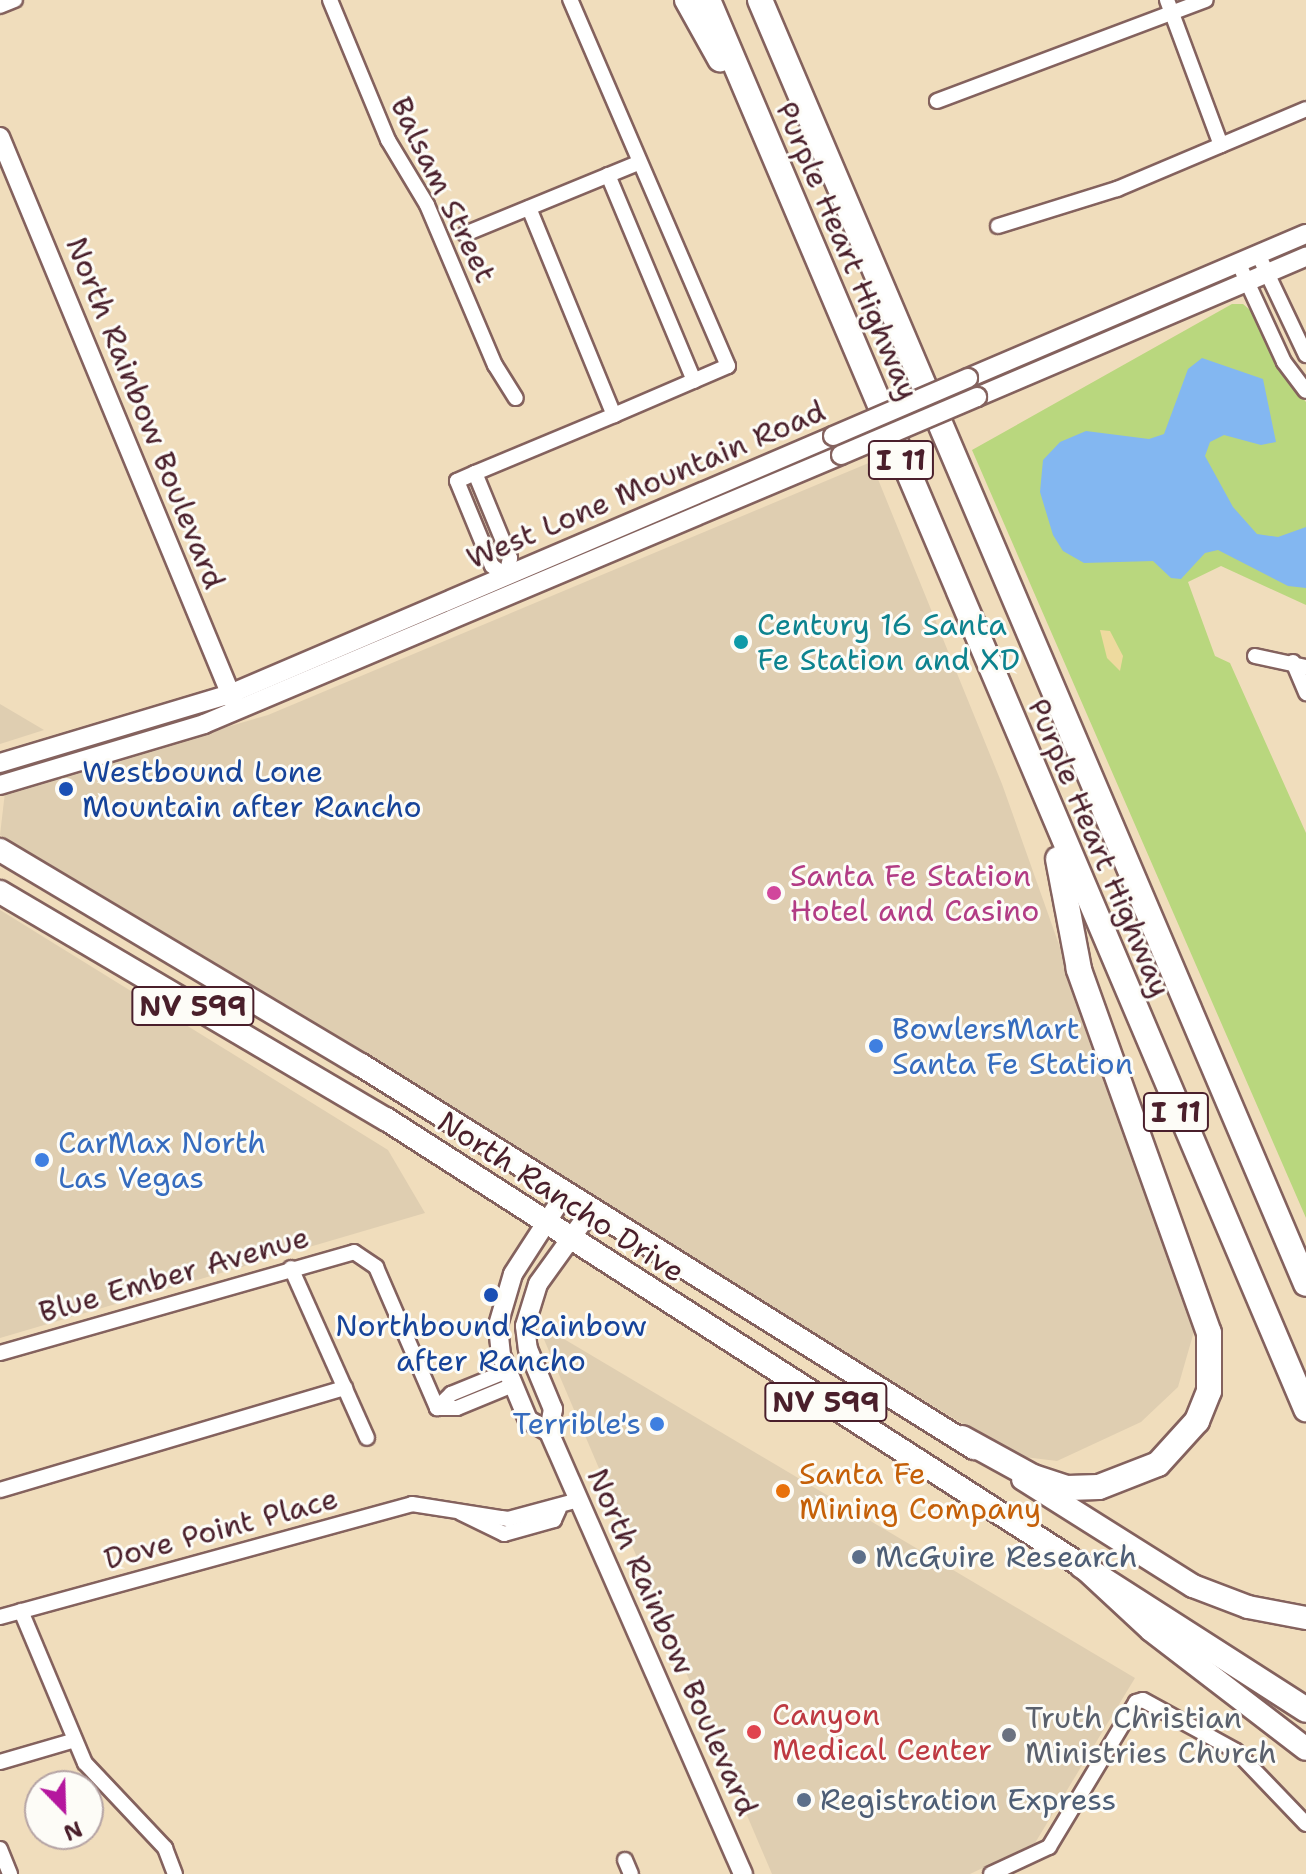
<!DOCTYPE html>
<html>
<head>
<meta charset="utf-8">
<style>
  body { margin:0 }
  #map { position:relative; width:1306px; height:1874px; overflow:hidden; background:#f0ddbc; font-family:"Shantell Sans",sans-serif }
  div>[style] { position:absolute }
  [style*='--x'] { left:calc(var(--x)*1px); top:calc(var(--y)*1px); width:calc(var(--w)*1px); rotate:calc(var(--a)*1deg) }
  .built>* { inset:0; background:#dfceb1 }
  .green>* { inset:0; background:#b9d77e }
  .sand>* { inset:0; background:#eeda9e }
  .water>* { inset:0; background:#83b7f1 }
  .roads { filter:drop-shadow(2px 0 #84625e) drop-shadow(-2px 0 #84625e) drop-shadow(0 2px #84625e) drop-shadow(0 -2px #84625e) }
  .minor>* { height:14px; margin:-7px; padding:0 7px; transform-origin:7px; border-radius:7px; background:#fff }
  .secondary>* { height:18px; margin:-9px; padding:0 9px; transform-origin:9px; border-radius:9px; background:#fff }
  .primary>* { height:22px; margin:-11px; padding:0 11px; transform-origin:11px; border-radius:11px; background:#fff }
  .motorway>* { height:24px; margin:-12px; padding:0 12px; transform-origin:12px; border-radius:12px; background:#fff }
  .bridges { filter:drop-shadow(2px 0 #84625e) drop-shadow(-2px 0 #84625e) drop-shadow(0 2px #84625e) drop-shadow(0 -2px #84625e) }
  .secondary-bridge>* { height:18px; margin:-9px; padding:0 9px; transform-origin:9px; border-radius:9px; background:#fff }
  .dots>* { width:22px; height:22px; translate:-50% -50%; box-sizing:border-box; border:4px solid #fdfcf7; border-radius:50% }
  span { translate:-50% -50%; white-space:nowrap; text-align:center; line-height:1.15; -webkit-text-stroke:6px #fdfcf7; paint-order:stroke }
  .shield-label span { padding:2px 6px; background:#fdfcf7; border:2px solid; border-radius:6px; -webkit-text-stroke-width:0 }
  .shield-label { font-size:28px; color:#4a1f2b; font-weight:700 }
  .street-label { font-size:30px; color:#4a1f2b }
  .culture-label { font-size:30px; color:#0d838f }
  .left { translate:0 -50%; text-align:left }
  .transit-label { font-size:30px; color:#164399 }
  .hotel-label { font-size:30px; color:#b23c85 }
  .shop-label { font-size:30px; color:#366cbe }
  .right { translate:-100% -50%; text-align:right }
  .food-label { font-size:30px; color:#c56008 }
  .service-label { font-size:30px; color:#4e5e75 }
  .health-label { font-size:30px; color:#be3a42 }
  .worship-label { font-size:30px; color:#5b616d }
  .north { position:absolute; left:24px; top:1770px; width:80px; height:80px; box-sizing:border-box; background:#fdfcf7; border:2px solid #b5a4a5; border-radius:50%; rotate:157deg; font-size:22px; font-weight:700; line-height:32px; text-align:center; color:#4a1f2b }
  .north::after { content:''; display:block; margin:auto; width:28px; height:36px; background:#b5179e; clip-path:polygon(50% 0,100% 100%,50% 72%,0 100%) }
</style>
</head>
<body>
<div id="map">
  <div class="built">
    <div style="clip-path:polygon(871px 462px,1002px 784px,1195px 1328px,1178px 1387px,1141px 1422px,1057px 1461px,1015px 1456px,0 835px,5px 792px,268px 715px)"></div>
    <div style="clip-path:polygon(0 704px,44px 730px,0 744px)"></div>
    <div style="clip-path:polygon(0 910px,388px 1150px,425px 1213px,0 1338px)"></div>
    <div style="clip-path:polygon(537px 1323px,1135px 1678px,1035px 1843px,970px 1874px,772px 1874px)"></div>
  </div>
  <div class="green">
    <div style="clip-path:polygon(1232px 304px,1243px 304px,1250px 310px,1284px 375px,1306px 402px,1306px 605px,1221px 566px,1188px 582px,1215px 656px,1230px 663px,1306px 833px,1306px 1218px,972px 450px)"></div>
  </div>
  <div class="sand">
    <div style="clip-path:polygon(1100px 630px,1110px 631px,1123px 656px,1120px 671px,1107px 658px)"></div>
  </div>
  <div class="water">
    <div style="clip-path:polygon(1202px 358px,1263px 379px,1276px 442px,1261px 445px,1224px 435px,1210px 442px,1205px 456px,1233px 507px,1257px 534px,1278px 537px,1306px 527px,1306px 588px,1288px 586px,1218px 550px,1205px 553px,1181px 579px,1171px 578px,1153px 561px,1084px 563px,1063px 551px,1053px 535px,1040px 492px,1043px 460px,1060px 442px,1086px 431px,1149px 439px,1164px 434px,1188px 369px)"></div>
  </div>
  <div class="roads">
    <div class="minor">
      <div style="--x:330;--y:0;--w:152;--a:67.5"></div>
      <div style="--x:388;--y:140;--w:76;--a:59"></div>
      <div style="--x:427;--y:205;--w:174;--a:67"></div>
      <div style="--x:495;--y:365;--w:39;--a:58"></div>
      <div style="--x:1167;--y:0;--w:155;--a:69.6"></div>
      <div style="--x:0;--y:6;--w:16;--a:-22"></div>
      <div style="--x:937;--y:101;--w:287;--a:-20.6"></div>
      <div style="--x:608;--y:175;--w:223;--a:67.3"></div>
      <div style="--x:529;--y:208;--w:224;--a:67.7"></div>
      <div style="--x:998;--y:226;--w:125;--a:-17.3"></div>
      <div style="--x:1117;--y:189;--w:205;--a:-22.9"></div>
      <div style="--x:465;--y:234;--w:187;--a:-22.3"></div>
      <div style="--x:1258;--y:254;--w:112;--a:64.6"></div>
      <div style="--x:1238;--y:262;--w:110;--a:65.3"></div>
      <div style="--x:1284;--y:362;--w:36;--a:53"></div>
      <div style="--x:475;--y:473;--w:92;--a:67.6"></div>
      <div style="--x:510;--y:558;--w:18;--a:103"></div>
      <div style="--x:506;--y:576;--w:17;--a:-144"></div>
      <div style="--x:492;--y:566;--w:92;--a:-112.4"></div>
      <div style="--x:457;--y:481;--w:20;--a:-24"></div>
      <div style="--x:475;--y:473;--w:151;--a:-22.6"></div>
      <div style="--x:614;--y:415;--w:124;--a:-23.3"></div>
      <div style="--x:728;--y:366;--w:399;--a:-113.3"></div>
      <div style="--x:1255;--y:656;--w:52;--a:12.2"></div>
      <div style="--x:1293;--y:662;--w:34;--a:67"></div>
      <div style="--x:291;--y:1268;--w:186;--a:65.9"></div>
      <div style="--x:0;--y:1353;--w:368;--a:-15.9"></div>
      <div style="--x:354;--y:1252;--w:27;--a:34"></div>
      <div style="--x:376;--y:1267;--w:154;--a:66.6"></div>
      <div style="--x:437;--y:1408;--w:20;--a:-45"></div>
      <div style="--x:451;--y:1394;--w:61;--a:-22.3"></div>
      <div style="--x:437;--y:1408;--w:20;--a:0"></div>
      <div style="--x:457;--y:1408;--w:61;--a:-22.3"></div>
      <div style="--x:0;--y:1490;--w:360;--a:-16.5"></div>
      <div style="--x:461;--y:1513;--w:48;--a:26"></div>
      <div style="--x:504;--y:1534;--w:52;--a:-15.6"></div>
      <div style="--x:554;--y:1520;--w:12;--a:-66"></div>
      <div style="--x:21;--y:1611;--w:165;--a:67.2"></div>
      <div style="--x:85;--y:1763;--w:117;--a:46.7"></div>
      <div style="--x:165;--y:1848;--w:28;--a:69"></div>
      <div style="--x:0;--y:1617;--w:427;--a:-15.3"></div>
      <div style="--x:412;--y:1504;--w:97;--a:8.9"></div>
      <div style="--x:508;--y:1519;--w:73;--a:-15"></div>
      <div style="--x:0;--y:1762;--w:78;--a:-16.3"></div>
      <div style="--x:0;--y:1849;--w:27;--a:68"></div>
      <div style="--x:625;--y:1860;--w:15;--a:67"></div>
      <div style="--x:991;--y:1874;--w:64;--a:-25"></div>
      <div style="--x:1049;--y:1847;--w:169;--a:-59"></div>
      <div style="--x:1136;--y:1702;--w:7;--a:-16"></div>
      <div style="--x:1143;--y:1700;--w:106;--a:28.7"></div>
      <div style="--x:1236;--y:1751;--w:101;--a:46.2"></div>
    </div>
    <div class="secondary">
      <div style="--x:0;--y:137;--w:615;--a:67.52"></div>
      <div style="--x:968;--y:378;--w:367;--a:-23.1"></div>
      <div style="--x:977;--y:397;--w:358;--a:-23.1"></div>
      <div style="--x:0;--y:763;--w:240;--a:-16.7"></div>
      <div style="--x:230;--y:694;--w:656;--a:-23.16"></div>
      <div style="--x:0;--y:785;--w:213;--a:-16.6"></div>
      <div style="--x:204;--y:724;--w:691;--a:-22.89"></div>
      <div style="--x:592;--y:1209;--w:92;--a:125.8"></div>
      <div style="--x:538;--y:1284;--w:44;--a:107.2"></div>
      <div style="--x:525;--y:1326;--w:23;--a:83"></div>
      <div style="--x:528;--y:1349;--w:65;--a:67.4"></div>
      <div style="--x:553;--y:1409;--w:23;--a:100"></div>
      <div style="--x:549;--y:1432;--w:483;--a:66.3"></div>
      <div style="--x:549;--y:1432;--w:24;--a:-150"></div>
      <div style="--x:528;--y:1420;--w:70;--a:-112.6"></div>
      <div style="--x:501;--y:1355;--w:30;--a:-96"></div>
      <div style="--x:498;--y:1325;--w:53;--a:-73.6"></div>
      <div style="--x:513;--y:1274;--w:98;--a:-57.1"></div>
    </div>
    <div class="primary">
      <div style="--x:0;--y:850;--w:420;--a:30.8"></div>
      <div style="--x:361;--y:1065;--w:723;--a:32"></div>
      <div style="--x:0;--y:892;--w:448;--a:30.5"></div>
      <div style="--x:386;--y:1119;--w:827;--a:32.71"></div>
      <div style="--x:1082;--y:1566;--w:94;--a:42.8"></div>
      <div style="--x:1151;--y:1630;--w:195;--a:37.5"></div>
      <div style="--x:1023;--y:1479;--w:201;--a:32.2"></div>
      <div style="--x:1193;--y:1586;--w:59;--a:20.9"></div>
      <div style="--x:1248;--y:1607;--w:59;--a:10.7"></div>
    </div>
    <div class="motorway">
      <div style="--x:687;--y:0;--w:68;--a:60.8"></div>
      <div style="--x:708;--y:0;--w:1531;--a:67"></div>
      <div style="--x:760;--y:0;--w:1395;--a:66.96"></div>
      <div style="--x:962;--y:1438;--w:81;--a:28.8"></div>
      <div style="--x:1033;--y:1477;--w:36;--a:18"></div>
      <div style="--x:1067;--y:1488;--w:32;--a:-2"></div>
      <div style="--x:1099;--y:1487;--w:63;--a:-21.3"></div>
      <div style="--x:1158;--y:1464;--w:58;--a:-47.8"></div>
      <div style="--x:1197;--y:1421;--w:32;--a:-68"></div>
      <div style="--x:1209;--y:1391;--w:58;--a:-90"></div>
      <div style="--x:1209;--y:1333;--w:387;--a:-109.7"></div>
      <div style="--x:1079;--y:969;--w:112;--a:-100.8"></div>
      <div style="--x:1082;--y:1566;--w:266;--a:32.7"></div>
    </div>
  </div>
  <div class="bridges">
    <div class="secondary-bridge">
      <div style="--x:833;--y:436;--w:147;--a:-23.2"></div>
      <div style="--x:841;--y:455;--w:148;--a:-23.1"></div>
    </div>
  </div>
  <div class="dots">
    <div style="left:741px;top:642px;background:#0f9aa8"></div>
    <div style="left:66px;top:789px;background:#1a4fb4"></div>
    <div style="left:774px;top:893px;background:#d1479c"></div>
    <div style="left:876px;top:1046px;background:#3f7fe0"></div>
    <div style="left:42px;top:1160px;background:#3f7fe0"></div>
    <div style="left:491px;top:1295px;background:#1a4fb4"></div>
    <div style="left:657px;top:1424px;background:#3f7fe0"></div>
    <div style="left:783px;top:1491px;background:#e8710a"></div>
    <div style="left:859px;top:1557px;background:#5c6f8a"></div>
    <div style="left:754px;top:1732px;background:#e0444e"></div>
    <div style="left:1009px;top:1735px;background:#6b7280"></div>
    <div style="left:804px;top:1800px;background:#5c6f8a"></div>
  </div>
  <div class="shield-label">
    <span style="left:901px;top:460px">I 11</span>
    <span style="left:193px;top:1006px">NV 599</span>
    <span style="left:1176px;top:1112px">I 11</span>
    <span style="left:826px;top:1402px">NV 599</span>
  </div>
  <div class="street-label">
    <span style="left:443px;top:190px;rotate:64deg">Balsam Street</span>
    <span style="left:847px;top:251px;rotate:67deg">Purple Heart Highway</span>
    <span style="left:145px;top:413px;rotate:68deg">North Rainbow Boulevard</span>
    <span style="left:646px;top:485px;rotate:-23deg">West Lone Mountain Road</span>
    <span style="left:1099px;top:848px;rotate:67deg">Purple Heart Highway</span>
    <span style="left:561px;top:1197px;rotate:33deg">North Rancho Drive</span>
    <span style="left:174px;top:1275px;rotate:-16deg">Blue Ember Avenue</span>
    <span style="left:221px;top:1529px;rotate:-15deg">Dove Point Place</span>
    <span style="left:672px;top:1642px;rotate:66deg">North Rainbow Boulevard</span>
  </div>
  <div class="culture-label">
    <span class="left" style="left:757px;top:642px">Century 16 Santa<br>Fe Station and XD</span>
  </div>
  <div class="transit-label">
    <span class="left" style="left:82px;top:789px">Westbound Lone<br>Mountain after Rancho</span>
    <span style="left:491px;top:1343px">Northbound Rainbow<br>after Rancho</span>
  </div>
  <div class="hotel-label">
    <span class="left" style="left:790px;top:893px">Santa Fe Station<br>Hotel and Casino</span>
  </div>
  <div class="shop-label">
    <span class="left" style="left:892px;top:1046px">BowlersMart<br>Santa Fe Station</span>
    <span class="left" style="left:58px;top:1160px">CarMax North<br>Las Vegas</span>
    <span class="right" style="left:641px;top:1424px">Terrible's</span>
  </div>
  <div class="food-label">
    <span class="left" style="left:799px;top:1491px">Santa Fe<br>Mining Company</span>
  </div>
  <div class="service-label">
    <span class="left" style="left:875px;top:1557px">McGuire Research</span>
    <span class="left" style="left:820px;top:1800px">Registration Express</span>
  </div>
  <div class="health-label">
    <span class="left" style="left:772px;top:1732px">Canyon<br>Medical Center</span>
  </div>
  <div class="worship-label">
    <span class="left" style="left:1025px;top:1735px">Truth Christian<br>Ministries Church</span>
  </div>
  <div class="north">N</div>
</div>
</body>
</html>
